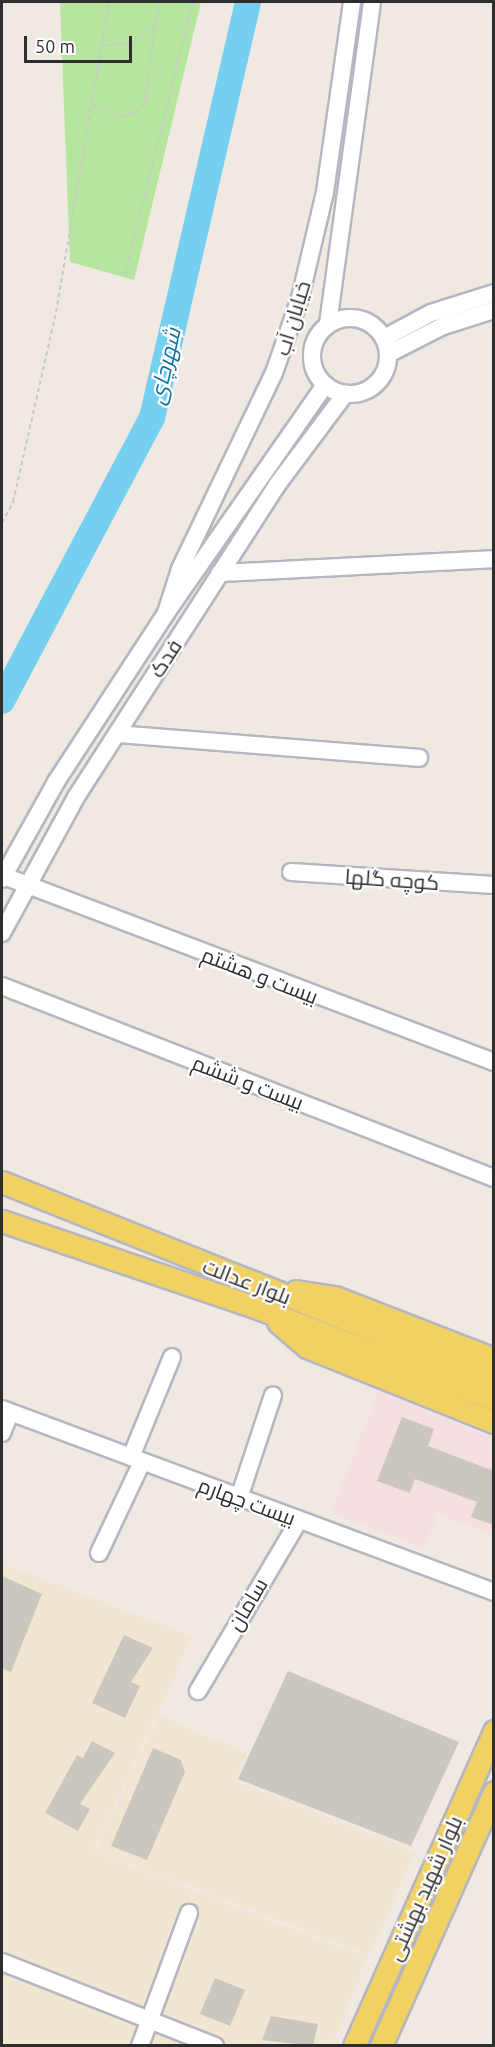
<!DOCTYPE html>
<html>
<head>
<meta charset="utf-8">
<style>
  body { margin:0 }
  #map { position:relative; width:495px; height:2047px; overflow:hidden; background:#efe9e1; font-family:Ubuntu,Cairo,sans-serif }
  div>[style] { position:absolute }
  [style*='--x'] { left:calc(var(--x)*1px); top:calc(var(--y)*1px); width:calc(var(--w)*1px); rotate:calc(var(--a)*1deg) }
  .education>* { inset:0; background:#f0e6d1 }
  .medical>* { inset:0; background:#f5dfe0 }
  .green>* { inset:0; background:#b6e59e }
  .river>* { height:26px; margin:-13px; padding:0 13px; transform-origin:13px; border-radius:13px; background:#75cff0 }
  .building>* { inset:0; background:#cbc7bf }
  .path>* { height:2px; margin-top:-1px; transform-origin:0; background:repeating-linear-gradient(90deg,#c9c9c9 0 4.5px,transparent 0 7.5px) }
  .roads { filter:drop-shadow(2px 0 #b4b7c1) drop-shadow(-2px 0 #b4b7c1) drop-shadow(0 2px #b4b7c1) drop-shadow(0 -2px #b4b7c1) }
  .minor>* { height:16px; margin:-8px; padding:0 8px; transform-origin:8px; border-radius:8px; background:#fff }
  .minor>.ring { margin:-8px; padding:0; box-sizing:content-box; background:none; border:16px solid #fff; border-radius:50% }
  .major>* { height:21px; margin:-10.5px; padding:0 10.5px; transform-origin:10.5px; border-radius:10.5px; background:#f2d163 }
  span { translate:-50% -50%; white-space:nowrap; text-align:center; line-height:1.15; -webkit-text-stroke:4.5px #fff; paint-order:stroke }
  .street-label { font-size:21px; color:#2e2e2e }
  .water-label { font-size:22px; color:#0d6fa3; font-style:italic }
  .frame { position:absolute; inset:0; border:3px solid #2e2e2e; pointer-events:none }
  .scale { position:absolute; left:24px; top:36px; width:108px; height:27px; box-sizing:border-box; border:3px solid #2e2e2e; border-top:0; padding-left:8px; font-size:18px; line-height:21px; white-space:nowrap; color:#2e2e2e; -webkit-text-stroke:4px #fff; paint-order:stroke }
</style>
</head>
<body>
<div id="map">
  <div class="education">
    <div style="clip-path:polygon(2px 1564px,193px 1636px,93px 1851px,367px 1958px,333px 2045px,2px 2045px)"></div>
    <div style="clip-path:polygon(159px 1715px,247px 1753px,235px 1781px,416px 1852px,369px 1955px,96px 1850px)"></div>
  </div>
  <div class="medical">
    <div style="clip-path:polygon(379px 1390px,493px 1438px,493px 1535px,438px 1514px,424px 1548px,331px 1513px)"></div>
  </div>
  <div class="green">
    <div style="clip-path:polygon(60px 2px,201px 2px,134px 280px,70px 262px)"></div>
  </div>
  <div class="river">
    <div style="--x:2;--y:701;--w:320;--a:-62.1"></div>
    <div style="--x:152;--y:418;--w:427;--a:-77"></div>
  </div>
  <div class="building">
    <div style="clip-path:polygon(402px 1417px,434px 1429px,428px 1446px,491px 1470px,494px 1464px,494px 1525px,471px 1517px,477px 1502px,415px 1479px,410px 1493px,377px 1481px)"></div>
    <div style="clip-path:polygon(2px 1576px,42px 1594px,11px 1672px,2px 1668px)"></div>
    <div style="clip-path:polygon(124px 1635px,153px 1648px,131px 1682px,140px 1686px,125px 1718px,92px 1703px)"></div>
    <div style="clip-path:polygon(288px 1671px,459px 1742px,411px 1846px,238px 1779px)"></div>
    <div style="clip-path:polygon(92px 1741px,115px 1753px,80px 1804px,90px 1809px,78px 1831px,45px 1813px,77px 1755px,83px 1758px)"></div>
    <div style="clip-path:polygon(153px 1748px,181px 1760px,185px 1772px,147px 1860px,111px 1846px)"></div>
    <div style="clip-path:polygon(215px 1978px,245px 1990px,230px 2026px,200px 2014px)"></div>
    <div style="clip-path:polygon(271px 2016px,318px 2024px,313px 2046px,262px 2040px)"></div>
  </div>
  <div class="path">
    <div style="--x:103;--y:46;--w:31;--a:-7"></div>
    <div style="--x:134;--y:42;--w:30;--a:-41"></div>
    <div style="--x:92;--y:106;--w:32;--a:20"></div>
    <div style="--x:122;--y:117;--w:24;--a:-24"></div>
    <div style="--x:144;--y:107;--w:106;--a:-81.9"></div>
    <div style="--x:125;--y:275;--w:281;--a:-76"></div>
    <div style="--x:2;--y:523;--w:24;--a:-62"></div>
    <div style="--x:13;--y:502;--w:195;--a:-77.2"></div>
    <div style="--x:56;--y:312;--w:314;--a:-80.3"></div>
  </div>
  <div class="roads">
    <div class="minor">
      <div class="ring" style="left:312px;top:318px;width:60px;height:60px"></div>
      <div style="--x:328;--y:324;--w:325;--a:-82.2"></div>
      <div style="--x:384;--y:338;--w:53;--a:-28"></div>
      <div style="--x:431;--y:313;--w:66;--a:-17.6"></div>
      <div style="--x:388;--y:354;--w:62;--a:-27"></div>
      <div style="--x:443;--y:326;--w:53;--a:-17.4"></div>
      <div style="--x:220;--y:573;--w:274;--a:-2.9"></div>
      <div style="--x:166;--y:613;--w:46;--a:-72.3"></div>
      <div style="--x:180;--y:569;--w:217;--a:-64.4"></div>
      <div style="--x:274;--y:373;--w:79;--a:-70.9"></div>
      <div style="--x:300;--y:298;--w:109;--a:-76.7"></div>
      <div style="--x:325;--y:192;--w:192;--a:-81.9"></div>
      <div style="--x:117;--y:734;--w:303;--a:4.5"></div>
      <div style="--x:291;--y:872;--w:203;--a:3.7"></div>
      <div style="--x:4;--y:876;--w:524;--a:20.79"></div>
      <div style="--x:2;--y:879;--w:111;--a:-60.9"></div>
      <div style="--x:56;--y:782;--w:202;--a:-56.9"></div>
      <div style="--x:166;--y:613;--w:278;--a:-55.1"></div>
      <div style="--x:2;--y:933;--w:155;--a:-61.4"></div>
      <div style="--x:76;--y:797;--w:371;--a:-57.2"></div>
      <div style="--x:277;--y:485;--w:114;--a:-53.2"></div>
      <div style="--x:2;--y:986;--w:528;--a:21.32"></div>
      <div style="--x:2;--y:1409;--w:525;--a:20.4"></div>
      <div style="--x:2;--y:1433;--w:22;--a:-68"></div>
      <div style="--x:131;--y:1457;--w:108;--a:-67.7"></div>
      <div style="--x:239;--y:1498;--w:108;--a:-71.7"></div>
      <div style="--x:99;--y:1553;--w:101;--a:-64.7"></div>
      <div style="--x:198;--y:1691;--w:199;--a:-59.4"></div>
      <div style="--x:2;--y:1962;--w:229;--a:21.5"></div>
      <div style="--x:140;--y:2046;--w:142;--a:-69.8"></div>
    </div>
    <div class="major">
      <div style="--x:2;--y:1182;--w:530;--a:21.72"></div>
      <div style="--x:2;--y:1221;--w:276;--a:18.8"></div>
      <div style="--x:263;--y:1310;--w:248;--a:21.1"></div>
      <div style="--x:296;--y:1291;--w:39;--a:9"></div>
      <div style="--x:335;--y:1297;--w:171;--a:21.3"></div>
      <div style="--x:278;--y:1322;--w:38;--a:41"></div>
      <div style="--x:307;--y:1347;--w:201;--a:21.9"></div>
      <div style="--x:354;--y:2046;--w:345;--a:-66"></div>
      <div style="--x:381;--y:2046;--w:278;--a:-66"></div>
    </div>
  </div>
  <div class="street-label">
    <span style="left:292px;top:318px;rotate:-73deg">خیابان آب</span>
    <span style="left:165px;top:658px;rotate:-57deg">فدک</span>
    <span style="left:392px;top:879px;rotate:4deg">کوچه گلها</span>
    <span style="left:260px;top:975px;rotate:21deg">بیست و هشتم</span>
    <span style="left:248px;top:1082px;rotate:21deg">بیست و ششم</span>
    <span style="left:247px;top:1281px;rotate:21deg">بلوار عدالت</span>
    <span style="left:247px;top:1501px;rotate:20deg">بیست چهارم</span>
    <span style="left:247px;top:1604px;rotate:-59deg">سامان</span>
    <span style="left:424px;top:1888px;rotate:-66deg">بلوار شهید بهشتی</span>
  </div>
  <div class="water-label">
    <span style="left:164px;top:366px;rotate:-77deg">شهرچای</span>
  </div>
  <div class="frame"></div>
  <div class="scale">50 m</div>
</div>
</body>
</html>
